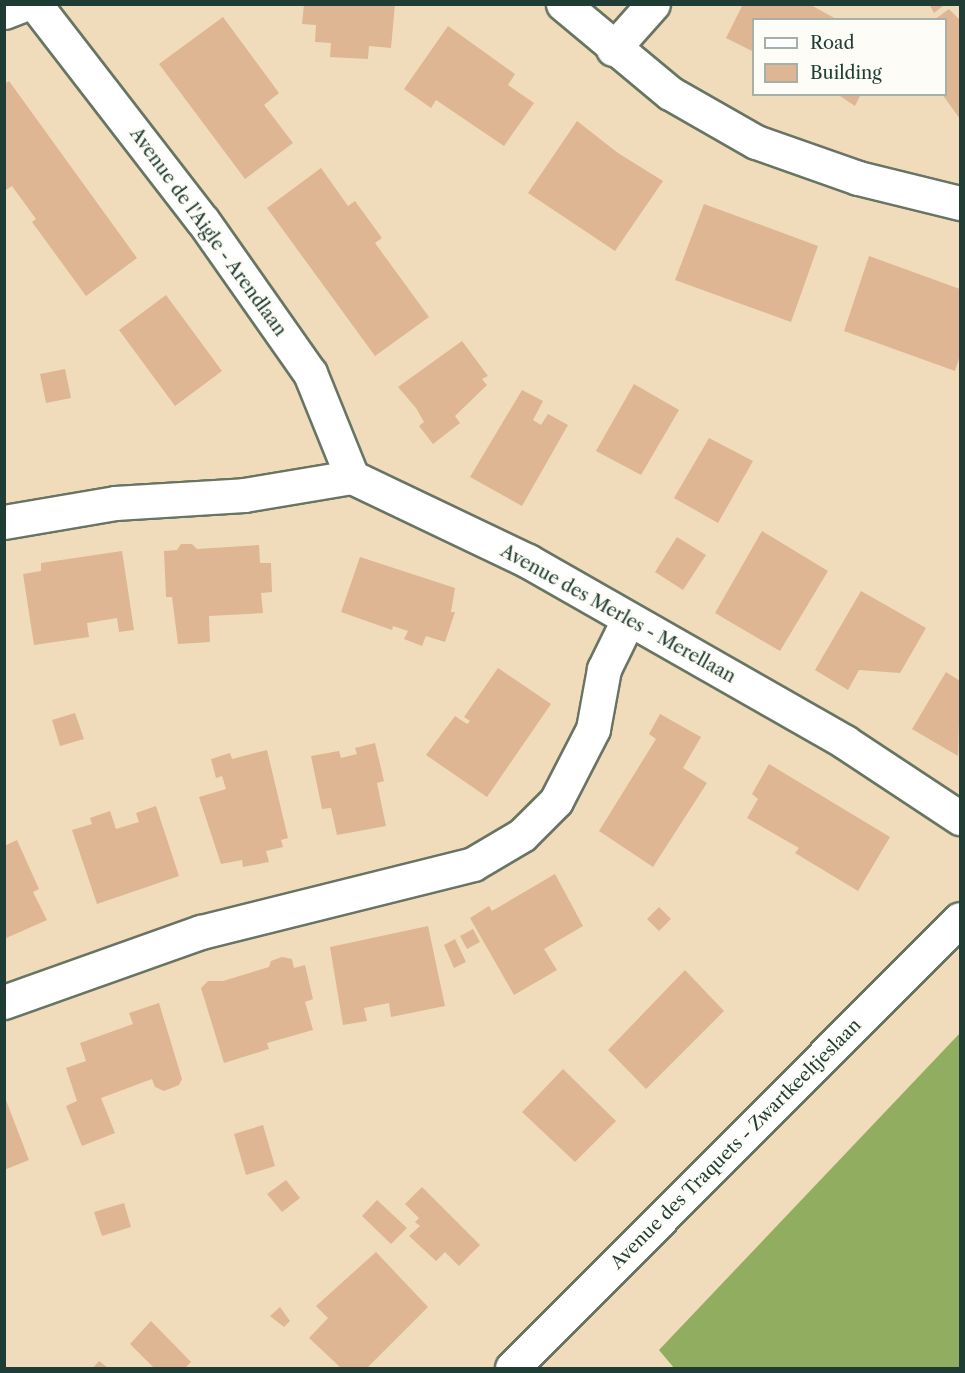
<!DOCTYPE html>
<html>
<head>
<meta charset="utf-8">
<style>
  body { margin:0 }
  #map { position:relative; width:965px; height:1373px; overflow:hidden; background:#f0dcbb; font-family:"Libre Caslon Text",serif }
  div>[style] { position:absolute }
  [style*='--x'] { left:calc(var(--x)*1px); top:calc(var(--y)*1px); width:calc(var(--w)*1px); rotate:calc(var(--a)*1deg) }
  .forest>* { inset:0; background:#91ad60 }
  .building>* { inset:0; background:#deb693 }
  .roads { filter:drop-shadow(2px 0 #687563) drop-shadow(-2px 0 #687563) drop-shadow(0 2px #687563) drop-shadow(0 -2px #687563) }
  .minor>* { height:33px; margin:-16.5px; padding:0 16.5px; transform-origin:16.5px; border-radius:16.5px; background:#fff }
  span { translate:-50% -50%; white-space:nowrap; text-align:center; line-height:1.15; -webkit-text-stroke:5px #fdfcf7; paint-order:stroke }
  .street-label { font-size:18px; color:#1f3d34 }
  .frame { position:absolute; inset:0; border:6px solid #1f3d34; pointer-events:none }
  .legend { position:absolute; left:752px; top:18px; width:195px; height:78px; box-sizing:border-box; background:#fdfcf7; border:2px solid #a4b0a9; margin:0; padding:8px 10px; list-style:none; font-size:18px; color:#1f3d34 }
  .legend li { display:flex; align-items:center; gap:12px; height:30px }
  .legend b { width:30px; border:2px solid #a4b0a9 }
</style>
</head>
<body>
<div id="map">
  <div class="forest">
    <div style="clip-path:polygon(960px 1033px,960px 1368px,674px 1368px,659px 1350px)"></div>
  </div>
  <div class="building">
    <div style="clip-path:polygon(304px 4px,395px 4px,391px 48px,369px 46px,368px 59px,330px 57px,331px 43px,315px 42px,316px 25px,302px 24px)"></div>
    <div style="clip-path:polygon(743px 4px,809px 4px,838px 20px,754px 20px,754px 52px,726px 38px)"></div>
    <div style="clip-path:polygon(929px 4px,942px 4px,943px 6px,934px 13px)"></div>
    <div style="clip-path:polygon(949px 9px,960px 20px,960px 119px,942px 94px,946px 94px,946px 20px,934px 20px)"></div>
    <div style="clip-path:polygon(223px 17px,279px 93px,264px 105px,293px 143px,245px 179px,159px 64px)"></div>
    <div style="clip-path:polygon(448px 26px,515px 74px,508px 85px,534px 103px,504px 146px,436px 100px,431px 108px,404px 89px)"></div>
    <div style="clip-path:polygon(9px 81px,137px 258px,86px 296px,32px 222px,36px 219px,12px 186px,4px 191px,4px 84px)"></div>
    <div style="clip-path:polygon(837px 94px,861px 94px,855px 106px)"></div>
    <div style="clip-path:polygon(577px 121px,618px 153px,663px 181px,615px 251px,528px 193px)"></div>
    <div style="clip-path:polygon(321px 168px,348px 206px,355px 201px,382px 238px,375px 243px,429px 317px,375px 356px,267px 208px)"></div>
    <div style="clip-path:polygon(704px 204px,818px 246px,791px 322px,675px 280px)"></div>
    <div style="clip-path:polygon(869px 256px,960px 289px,960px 355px,955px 371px,844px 331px)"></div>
    <div style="clip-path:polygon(166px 295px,222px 371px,175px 406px,119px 330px)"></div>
    <div style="clip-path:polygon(462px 341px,488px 376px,482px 379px,487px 385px,455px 416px,460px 423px,433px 444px,419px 426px,424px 422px,416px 408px,398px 387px)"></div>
    <div style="clip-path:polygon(65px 369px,71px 398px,46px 403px,40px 374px)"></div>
    <div style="clip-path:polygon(634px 384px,679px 410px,641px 475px,596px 451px)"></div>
    <div style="clip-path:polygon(522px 390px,543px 401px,533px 420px,541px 425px,548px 414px,568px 425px,522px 506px,470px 477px)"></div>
    <div style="clip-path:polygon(709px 438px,753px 461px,718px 523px,674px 498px)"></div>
    <div style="clip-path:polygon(762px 531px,828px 571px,780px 651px,715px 613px)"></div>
    <div style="clip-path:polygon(677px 537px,706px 555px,683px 590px,655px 572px)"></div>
    <div style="clip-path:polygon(181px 544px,192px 544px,197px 549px,259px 545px,260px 563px,271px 563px,272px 592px,261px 593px,263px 613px,209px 616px,210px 642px,178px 644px,172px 597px,166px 597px,164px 551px,177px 550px)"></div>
    <div style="clip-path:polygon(122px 551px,134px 630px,119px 632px,117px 618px,87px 623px,89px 637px,34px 645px,23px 574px,41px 571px,41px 563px)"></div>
    <div style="clip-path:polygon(360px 557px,455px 588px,451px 612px,455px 612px,445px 642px,426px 636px,422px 646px,404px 639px,408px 631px,393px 626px,392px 630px,341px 612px)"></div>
    <div style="clip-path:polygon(861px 591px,926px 628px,900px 673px,859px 670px,848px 690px,815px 670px)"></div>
    <div style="clip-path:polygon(498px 668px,551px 704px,487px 797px,426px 755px,455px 716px,467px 724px,470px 721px,464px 717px)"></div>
    <div style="clip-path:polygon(946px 672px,960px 681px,958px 756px,912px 729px)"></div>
    <div style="clip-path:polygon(75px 713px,84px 739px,60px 746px,52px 720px)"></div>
    <div style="clip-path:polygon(660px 714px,701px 737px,683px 768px,707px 783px,653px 867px,599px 831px,656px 739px,649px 734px)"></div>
    <div style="clip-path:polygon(375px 743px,384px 781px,377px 783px,386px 826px,337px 835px,331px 808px,322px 809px,311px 756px,339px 751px,341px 758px,357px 754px,355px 748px)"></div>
    <div style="clip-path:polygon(267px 750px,288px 838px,281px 840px,283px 847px,266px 851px,269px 862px,243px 867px,242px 860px,221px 864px,199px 797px,226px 789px,222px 776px,216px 778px,211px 759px,230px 753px,232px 759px)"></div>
    <div style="clip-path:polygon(769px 764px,890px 837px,858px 891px,795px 853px,799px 848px,747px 818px,758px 799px,752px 794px)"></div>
    <div style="clip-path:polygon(156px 806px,179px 876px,97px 904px,72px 830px,92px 824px,90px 818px,110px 811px,116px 829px,139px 822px,136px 813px)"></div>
    <div style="clip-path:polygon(17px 840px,39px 889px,33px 892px,47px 920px,4px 939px,4px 846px)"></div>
    <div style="clip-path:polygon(555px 874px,583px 926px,544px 949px,557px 970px,514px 995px,470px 918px,489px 906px,492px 911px)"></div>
    <div style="clip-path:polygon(659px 907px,671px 919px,659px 931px,647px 919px)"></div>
    <div style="clip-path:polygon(428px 926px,445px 1006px,391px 1017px,389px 1003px,364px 1008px,367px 1021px,343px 1025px,330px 947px)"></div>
    <div style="clip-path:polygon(473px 929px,480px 942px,467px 949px,460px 936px)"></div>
    <div style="clip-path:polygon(455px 939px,466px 962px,454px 968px,444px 945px)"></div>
    <div style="clip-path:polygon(282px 957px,292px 959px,294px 968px,305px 965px,313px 999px,305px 1002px,313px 1030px,267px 1043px,269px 1049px,224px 1063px,201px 988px,208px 981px,223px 981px,269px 967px,271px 961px)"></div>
    <div style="clip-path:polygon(685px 970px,724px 1011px,646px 1089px,608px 1050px)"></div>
    <div style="clip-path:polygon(159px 1003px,182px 1079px,179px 1085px,164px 1091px,155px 1087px,152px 1079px,101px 1098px,115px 1133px,82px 1146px,66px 1106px,77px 1101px,66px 1068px,86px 1061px,80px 1043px,133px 1024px,129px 1013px)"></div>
    <div style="clip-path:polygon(563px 1069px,616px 1121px,575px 1162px,522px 1112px)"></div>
    <div style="clip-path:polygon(4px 1095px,29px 1160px,4px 1170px)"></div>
    <div style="clip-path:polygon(263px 1125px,275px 1166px,246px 1175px,234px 1134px)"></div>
    <div style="clip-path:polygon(286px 1180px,300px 1198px,282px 1212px,267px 1194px)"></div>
    <div style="clip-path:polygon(422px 1187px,480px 1245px,459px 1266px,445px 1252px,436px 1261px,409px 1236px,420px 1226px,415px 1222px,419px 1218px,405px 1204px)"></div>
    <div style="clip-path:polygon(377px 1200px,407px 1228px,391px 1244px,362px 1216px)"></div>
    <div style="clip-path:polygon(124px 1203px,131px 1227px,102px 1236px,94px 1212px)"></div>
    <div style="clip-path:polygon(376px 1252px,428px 1307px,367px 1368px,341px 1368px,309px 1338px,328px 1318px,316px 1306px)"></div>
    <div style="clip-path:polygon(280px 1307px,290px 1321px,284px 1327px,270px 1316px)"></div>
    <div style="clip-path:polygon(151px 1321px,191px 1362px,185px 1368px,154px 1368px,130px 1344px)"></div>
    <div style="clip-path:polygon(99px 1361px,108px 1368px,93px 1368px)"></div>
  </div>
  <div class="roads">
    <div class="minor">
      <div style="--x:35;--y:4;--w:274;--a:52.3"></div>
      <div style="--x:203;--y:221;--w:186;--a:54.9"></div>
      <div style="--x:310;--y:373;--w:112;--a:68"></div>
      <div style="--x:563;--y:4;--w:139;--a:39.8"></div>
      <div style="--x:670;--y:93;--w:99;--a:29.7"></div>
      <div style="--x:756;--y:142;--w:108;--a:19.4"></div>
      <div style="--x:858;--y:178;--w:105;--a:13.8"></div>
      <div style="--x:4;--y:12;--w:22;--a:-21"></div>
      <div style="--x:613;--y:49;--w:60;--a:-48.4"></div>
      <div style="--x:4;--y:522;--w:113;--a:-9.7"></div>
      <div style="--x:115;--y:503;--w:129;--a:-3.5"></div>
      <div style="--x:244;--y:495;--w:109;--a:-9.5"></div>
      <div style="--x:352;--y:477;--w:195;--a:25.5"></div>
      <div style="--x:528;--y:561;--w:365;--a:29.7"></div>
      <div style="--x:845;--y:742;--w:138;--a:33.5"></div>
      <div style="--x:4;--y:1002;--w:209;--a:-19.6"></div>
      <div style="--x:201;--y:932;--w:280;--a:-14"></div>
      <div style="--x:473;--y:864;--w:57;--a:-30.6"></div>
      <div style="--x:522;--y:835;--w:48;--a:-45"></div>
      <div style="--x:556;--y:801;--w:81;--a:-62.8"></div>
      <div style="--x:593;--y:729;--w:61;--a:-79.6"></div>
      <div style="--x:604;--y:669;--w:55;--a:-63.9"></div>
      <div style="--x:512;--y:1368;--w:634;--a:-45.06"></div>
    </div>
  </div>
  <div class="street-label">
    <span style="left:208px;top:232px;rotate:54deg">Avenue de l'Aigle - Arendlaan</span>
    <span style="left:618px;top:614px;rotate:29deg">Avenue des Merles - Merellaan</span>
    <span style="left:736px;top:1144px;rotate:-45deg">Avenue des Traquets - Zwartkeeltjeslaan</span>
  </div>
  <div class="frame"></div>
  <ul class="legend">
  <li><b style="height:8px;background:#fff"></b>Road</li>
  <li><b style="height:16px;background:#deb693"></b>Building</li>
  </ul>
</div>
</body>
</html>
